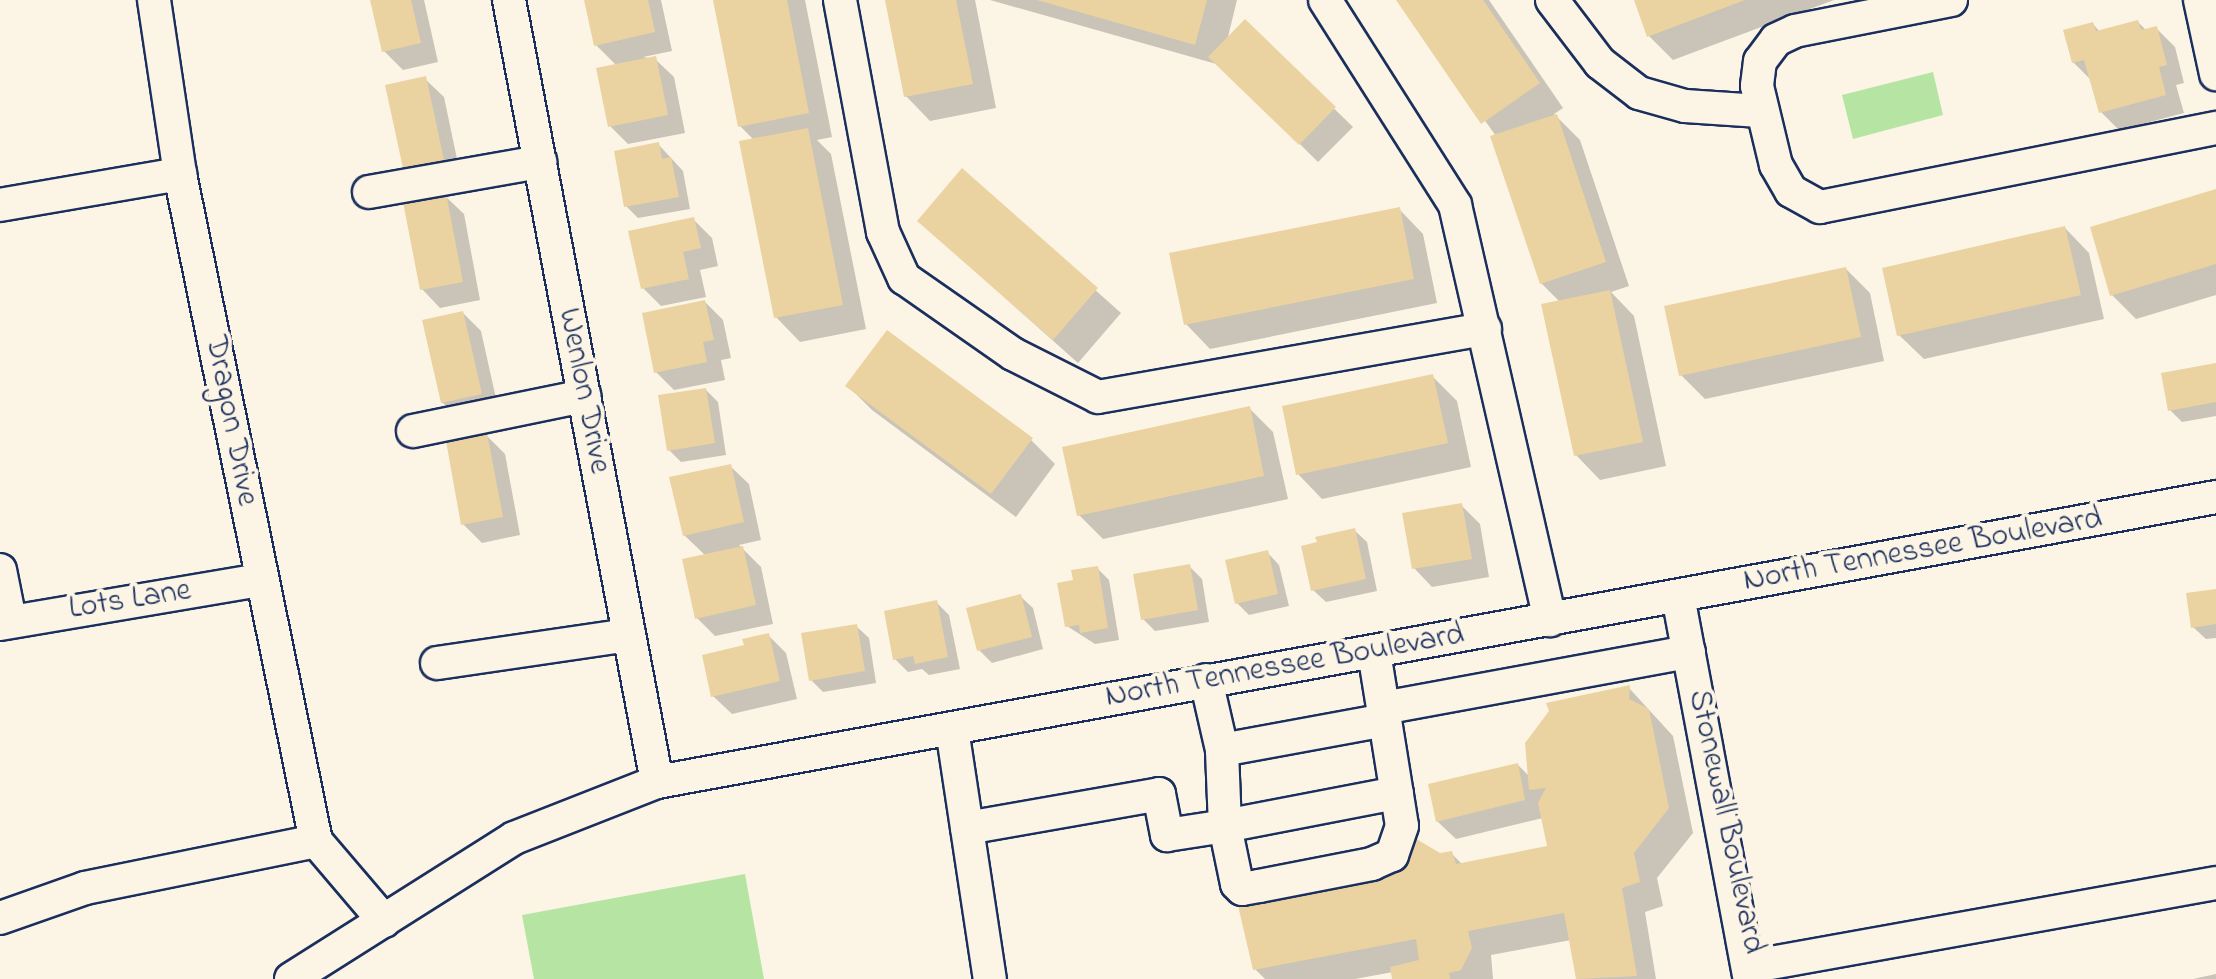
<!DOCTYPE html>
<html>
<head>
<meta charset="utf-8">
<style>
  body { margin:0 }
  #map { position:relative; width:2216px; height:979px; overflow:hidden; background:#fcf5e5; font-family:"Indie Flower",sans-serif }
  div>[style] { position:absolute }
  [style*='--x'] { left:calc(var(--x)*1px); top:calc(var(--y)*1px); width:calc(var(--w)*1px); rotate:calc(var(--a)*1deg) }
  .green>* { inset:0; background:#b6e4a3 }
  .shadow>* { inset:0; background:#0003 }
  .building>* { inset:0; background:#ebd3a1 }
  .roads { filter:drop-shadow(2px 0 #1b2f5e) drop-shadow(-2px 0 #1b2f5e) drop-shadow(0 2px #1b2f5e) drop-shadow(0 -2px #1b2f5e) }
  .minor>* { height:32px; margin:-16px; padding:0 16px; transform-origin:16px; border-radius:16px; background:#fcf5e5 }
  span { translate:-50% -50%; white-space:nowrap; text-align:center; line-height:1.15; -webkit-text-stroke:8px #fcf5e5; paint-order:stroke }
  .street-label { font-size:32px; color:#1b2f5e }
</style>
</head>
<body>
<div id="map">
  <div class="green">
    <div style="clip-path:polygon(1933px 72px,1943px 115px,1853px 139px,1842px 95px)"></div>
    <div style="clip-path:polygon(745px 874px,764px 979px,534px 979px,522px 915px)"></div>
  </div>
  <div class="shadow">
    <div style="clip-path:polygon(372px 0,424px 0,438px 62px,403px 70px,384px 51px)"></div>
    <div style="clip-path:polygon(586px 0,661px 0,672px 51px,643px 57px,655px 59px,674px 77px,685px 133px,628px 144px,610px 126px,617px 66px,596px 45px)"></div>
    <div style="clip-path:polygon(715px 0,805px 0,832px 137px,817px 140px,831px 154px,866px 329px,800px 342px,776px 317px,754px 140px,740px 126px)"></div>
    <div style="clip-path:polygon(887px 0,975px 0,996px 108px,930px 121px,906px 96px)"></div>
    <div style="clip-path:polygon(990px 0,1237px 0,1227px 41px,1245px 22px,1353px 127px,1318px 162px,1220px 65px)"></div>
    <div style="clip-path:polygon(1398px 0,1489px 0,1563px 108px,1554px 114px,1580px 140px,1629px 286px,1611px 292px,1634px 316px,1666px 466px,1600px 480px,1576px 455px,1560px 302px,1541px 283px,1496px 136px)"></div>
    <div style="clip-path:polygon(1636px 0,1834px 0,1673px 60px,1649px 36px)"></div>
    <div style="clip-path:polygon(2138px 22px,2147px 31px,2156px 28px,2175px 47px,2184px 83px,2176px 85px,2184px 113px,2119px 130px,2101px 112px,2092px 81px,2073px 62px,2093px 24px,2100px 32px)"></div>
    <div style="clip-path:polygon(425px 79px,444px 97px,461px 178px,424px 186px,405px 167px)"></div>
    <div style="clip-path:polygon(658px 144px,683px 171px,690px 209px,638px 218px,626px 206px)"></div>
    <div style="clip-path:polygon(962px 171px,1121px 313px,1078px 363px,919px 221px)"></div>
    <div style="clip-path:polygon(2216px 191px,2216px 295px,2136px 319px,2112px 295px)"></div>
    <div style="clip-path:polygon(445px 196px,464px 214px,480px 300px,440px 308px,422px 289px)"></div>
    <div style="clip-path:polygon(1399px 209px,1423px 234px,1437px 303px,1210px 349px,1186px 324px)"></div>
    <div style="clip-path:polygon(693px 219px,712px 238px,718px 266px,700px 270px,706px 297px,661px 306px,643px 288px)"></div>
    <div style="clip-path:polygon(2065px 228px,2089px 253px,2104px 319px,1924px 359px,1899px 335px)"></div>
    <div style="clip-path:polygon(1846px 269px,1870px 293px,1884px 361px,1705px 399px,1681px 375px)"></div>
    <div style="clip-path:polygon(705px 302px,723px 320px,731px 358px,721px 360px,725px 380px,674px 390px,656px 372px)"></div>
    <div style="clip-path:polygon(463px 313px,481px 331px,499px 412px,461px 420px,442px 402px)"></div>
    <div style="clip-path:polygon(2216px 365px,2216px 416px,2182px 422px,2170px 410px)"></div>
    <div style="clip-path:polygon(1433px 377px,1457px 401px,1471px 467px,1322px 499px,1298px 474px)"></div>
    <div style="clip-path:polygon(848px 386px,1031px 440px,1055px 464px,1016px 517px,872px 410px)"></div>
    <div style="clip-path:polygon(706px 390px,718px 402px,726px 455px,681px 462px,669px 450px)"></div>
    <div style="clip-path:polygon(1249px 408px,1273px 432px,1288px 499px,1103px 539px,1079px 515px)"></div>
    <div style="clip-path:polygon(486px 435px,505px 454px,520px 535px,482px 543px,463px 524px)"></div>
    <div style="clip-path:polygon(730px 466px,749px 484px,761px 540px,739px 545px,761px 567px,773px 624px,715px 636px,697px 618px,706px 556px,684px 535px)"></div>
    <div style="clip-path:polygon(1461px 505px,1480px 524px,1489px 577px,1432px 587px,1414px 568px)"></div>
    <div style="clip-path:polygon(1354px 530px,1367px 542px,1377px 591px,1326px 602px,1313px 590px)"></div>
    <div style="clip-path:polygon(1267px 552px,1279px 565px,1289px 606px,1249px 615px,1237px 603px)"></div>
    <div style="clip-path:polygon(1189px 566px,1202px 579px,1209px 622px,1155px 631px,1143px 619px)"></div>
    <div style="clip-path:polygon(1097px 568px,1109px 580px,1119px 640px,1095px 644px,1067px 626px,1075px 582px)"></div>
    <div style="clip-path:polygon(2216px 591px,2216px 638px,2206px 639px,2193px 627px)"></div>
    <div style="clip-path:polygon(1020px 596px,1033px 608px,1043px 649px,992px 663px,979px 650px)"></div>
    <div style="clip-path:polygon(937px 603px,949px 615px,960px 669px,929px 675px,922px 669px,908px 672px,895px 659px)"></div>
    <div style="clip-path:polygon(856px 626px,869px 638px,876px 683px,823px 692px,811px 680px)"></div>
    <div style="clip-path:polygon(768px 635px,786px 653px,797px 699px,732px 714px,713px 696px,746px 647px)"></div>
    <div style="clip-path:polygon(1629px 688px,1673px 736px,1693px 833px,1657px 878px,1663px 906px,1645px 912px,1656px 979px,1578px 979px,1571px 940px,1491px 955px,1493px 979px,1394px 979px,1393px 972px,1355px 979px,1265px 979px,1255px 969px,1440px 855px,1451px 853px,1463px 865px,1549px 848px,1543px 818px,1456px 839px,1437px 821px,1518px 765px,1530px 777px)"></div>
    <div style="clip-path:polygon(2216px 974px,2216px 979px,2193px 979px)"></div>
  </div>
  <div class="building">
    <div style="clip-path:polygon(370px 0,411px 0,421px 43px,382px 52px)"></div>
    <div style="clip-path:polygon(584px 0,648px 0,655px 32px,594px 46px)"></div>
    <div style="clip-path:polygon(713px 0,787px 0,809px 113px,738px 127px)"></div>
    <div style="clip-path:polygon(885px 0,956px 0,973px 84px,904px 97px)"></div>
    <div style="clip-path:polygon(1037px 0,1207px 0,1195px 45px)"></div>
    <div style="clip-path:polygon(1396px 0,1483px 0,1540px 83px,1481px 124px)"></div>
    <div style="clip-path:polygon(1634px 0,1745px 0,1647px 37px)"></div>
    <div style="clip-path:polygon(1245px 19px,1336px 107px,1299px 145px,1208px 57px)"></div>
    <div style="clip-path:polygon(2138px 20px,2141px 30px,2157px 26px,2167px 65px,2159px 67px,2166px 95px,2099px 113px,2084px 60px,2072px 63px,2063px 30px,2093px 22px,2096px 31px)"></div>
    <div style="clip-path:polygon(656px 56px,668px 115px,608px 127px,596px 68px)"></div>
    <div style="clip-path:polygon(426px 76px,444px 160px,403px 168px,385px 85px)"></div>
    <div style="clip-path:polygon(1557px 114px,1606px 262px,1540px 284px,1490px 136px)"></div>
    <div style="clip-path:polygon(808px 128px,843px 305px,774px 318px,739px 141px)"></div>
    <div style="clip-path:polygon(659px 142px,662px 159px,671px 157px,679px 197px,624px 207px,614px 151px)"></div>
    <div style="clip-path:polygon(962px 168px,1098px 288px,1053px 340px,917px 221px)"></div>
    <div style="clip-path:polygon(2216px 189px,2216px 264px,2110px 296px,2090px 227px)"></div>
    <div style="clip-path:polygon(446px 193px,463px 282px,420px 290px,403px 202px)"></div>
    <div style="clip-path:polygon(1400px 207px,1414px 279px,1184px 325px,1169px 253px)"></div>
    <div style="clip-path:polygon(694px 217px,701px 248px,683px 252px,689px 279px,641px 289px,628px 231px)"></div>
    <div style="clip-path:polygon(2065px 226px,2081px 295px,1897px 336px,1882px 268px)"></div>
    <div style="clip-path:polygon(1846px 267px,1861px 337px,1679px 376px,1664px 306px)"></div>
    <div style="clip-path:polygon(1610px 290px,1643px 442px,1574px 456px,1541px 304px)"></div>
    <div style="clip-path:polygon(705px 300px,714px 340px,703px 342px,707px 362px,654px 373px,642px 313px)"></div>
    <div style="clip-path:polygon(463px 311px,482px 394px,441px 403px,422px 320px)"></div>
    <div style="clip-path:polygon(887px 330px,1033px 438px,991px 494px,845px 386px)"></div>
    <div style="clip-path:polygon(2216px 363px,2216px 402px,2168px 411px,2161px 373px)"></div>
    <div style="clip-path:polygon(1433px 374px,1448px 443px,1296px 475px,1282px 406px)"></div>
    <div style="clip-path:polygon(706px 388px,715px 443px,667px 451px,658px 395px)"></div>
    <div style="clip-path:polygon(1250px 406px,1264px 476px,1077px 516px,1062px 447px)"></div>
    <div style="clip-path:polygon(487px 433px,503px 517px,461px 525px,446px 441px)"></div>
    <div style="clip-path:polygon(731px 464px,744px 522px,683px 536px,669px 477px)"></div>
    <div style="clip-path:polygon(1462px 503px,1472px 559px,1412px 569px,1402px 513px)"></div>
    <div style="clip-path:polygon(1355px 528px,1366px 579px,1311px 591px,1301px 546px,1317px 542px,1315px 537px)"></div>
    <div style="clip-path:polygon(743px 546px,756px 605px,695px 619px,682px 559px)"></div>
    <div style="clip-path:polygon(1268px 550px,1278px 594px,1235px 604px,1225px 560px)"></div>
    <div style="clip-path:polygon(1190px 564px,1198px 610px,1141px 620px,1133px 574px)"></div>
    <div style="clip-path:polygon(1098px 566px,1108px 628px,1080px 633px,1079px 625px,1065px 627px,1057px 583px,1073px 580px,1071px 570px)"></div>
    <div style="clip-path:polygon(2216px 589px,2216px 624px,2191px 628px,2186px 593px)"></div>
    <div style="clip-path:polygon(1021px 594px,1032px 637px,977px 651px,966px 608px)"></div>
    <div style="clip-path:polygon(937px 600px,948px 657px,915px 664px,913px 656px,893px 660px,884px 611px)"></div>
    <div style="clip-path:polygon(857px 624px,865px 671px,809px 681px,801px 633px)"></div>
    <div style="clip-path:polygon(769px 633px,780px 681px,711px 697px,702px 655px,744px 645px,742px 639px)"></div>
    <div style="clip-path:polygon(1630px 685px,1629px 699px,1649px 709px,1669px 808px,1634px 853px,1640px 882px,1622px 888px,1637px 976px,1576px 979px,1564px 913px,1468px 931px,1472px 948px,1461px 970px,1449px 973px,1450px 979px,1392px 979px,1390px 967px,1419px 960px,1416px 939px,1253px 970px,1236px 897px,1413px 837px,1440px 853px,1452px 851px,1456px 864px,1547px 846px,1538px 803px,1546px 788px,1529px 790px,1525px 743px,1549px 711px,1546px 703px)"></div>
    <div style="clip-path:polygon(1518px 763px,1525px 800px,1436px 822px,1428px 784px)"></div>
  </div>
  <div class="roads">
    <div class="minor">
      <div style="--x:154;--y:0;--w:176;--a:81.5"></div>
      <div style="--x:180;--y:174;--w:681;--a:78.48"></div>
      <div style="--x:509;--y:0;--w:796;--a:79.28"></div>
      <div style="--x:840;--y:0;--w:236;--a:79.5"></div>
      <div style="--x:883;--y:232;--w:51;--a:65.5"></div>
      <div style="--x:904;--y:278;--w:133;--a:34.9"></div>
      <div style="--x:1013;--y:354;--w:95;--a:26.8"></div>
      <div style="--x:1098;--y:397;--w:393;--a:-10"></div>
      <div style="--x:1325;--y:0;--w:243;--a:57.6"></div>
      <div style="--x:1455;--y:205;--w:426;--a:77.1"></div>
      <div style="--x:1552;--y:0;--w:79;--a:52.7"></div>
      <div style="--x:1600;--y:63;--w:49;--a:37.6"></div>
      <div style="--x:1639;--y:93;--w:48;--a:15.8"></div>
      <div style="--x:1685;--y:106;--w:75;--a:3.8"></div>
      <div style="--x:1951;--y:0;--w:159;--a:168.8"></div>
      <div style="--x:1795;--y:31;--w:21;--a:155"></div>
      <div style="--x:1776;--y:40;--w:26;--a:127"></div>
      <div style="--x:1760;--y:61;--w:25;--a:97"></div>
      <div style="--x:1757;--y:86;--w:81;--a:76.5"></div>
      <div style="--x:1776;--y:165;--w:30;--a:60"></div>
      <div style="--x:1791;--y:191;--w:33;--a:29"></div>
      <div style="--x:1820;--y:207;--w:404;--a:-11.3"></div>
      <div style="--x:2200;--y:0;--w:76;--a:77.8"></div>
      <div style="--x:369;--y:192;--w:174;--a:-10"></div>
      <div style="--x:0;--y:205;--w:183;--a:-9.8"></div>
      <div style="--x:413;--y:431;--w:175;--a:-11.6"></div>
      <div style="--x:0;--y:570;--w:51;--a:78.7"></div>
      <div style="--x:1678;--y:596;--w:390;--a:79.4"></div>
      <div style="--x:0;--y:624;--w:265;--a:-9.6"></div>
      <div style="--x:437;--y:663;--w:194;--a:-8.3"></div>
      <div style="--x:1206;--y:680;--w:72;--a:77.1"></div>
      <div style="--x:1222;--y:750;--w:166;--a:-10.4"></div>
      <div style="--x:1385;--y:720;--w:69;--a:-99.2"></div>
      <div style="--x:1383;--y:708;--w:311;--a:-10.4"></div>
      <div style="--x:1385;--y:720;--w:107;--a:80.9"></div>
      <div style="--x:1402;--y:826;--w:31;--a:109"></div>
      <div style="--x:1392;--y:855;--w:22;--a:156"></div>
      <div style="--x:1372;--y:864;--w:115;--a:169"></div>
      <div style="--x:1259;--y:886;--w:17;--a:170"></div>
      <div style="--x:1242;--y:889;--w:7;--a:-135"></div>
      <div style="--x:1237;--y:884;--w:59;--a:-101.7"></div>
      <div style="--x:1225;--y:826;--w:175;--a:-10.9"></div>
      <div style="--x:952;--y:729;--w:253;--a:81.4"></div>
      <div style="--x:967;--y:828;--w:195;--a:-10"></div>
      <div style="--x:1159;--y:794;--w:42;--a:79"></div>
      <div style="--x:1167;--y:835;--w:59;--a:-8.8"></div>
      <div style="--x:1225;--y:826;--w:76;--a:-92.3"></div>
      <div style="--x:0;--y:918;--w:90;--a:-19.4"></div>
      <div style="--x:85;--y:888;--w:236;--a:-11.5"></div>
      <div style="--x:316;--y:841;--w:105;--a:49.6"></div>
      <div style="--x:1749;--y:967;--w:474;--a:-10.2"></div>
      <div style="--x:291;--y:979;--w:264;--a:-32.3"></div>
      <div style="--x:514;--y:838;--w:154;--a:-21.4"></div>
      <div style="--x:657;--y:782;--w:1585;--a:-10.36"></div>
    </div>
  </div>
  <div class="street-label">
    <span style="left:583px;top:391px;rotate:79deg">Wenlon Drive</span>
    <span style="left:230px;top:421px;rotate:79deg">Dragon Drive</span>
    <span style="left:1923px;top:551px;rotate:-10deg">North Tennessee Boulevard</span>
    <span style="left:130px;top:601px;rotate:-9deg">Lots Lane</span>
    <span style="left:1285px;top:667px;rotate:-10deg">North Tennessee Boulevard</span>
    <span style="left:1725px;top:822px;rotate:78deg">Stonewall Boulevard</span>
  </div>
</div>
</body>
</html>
